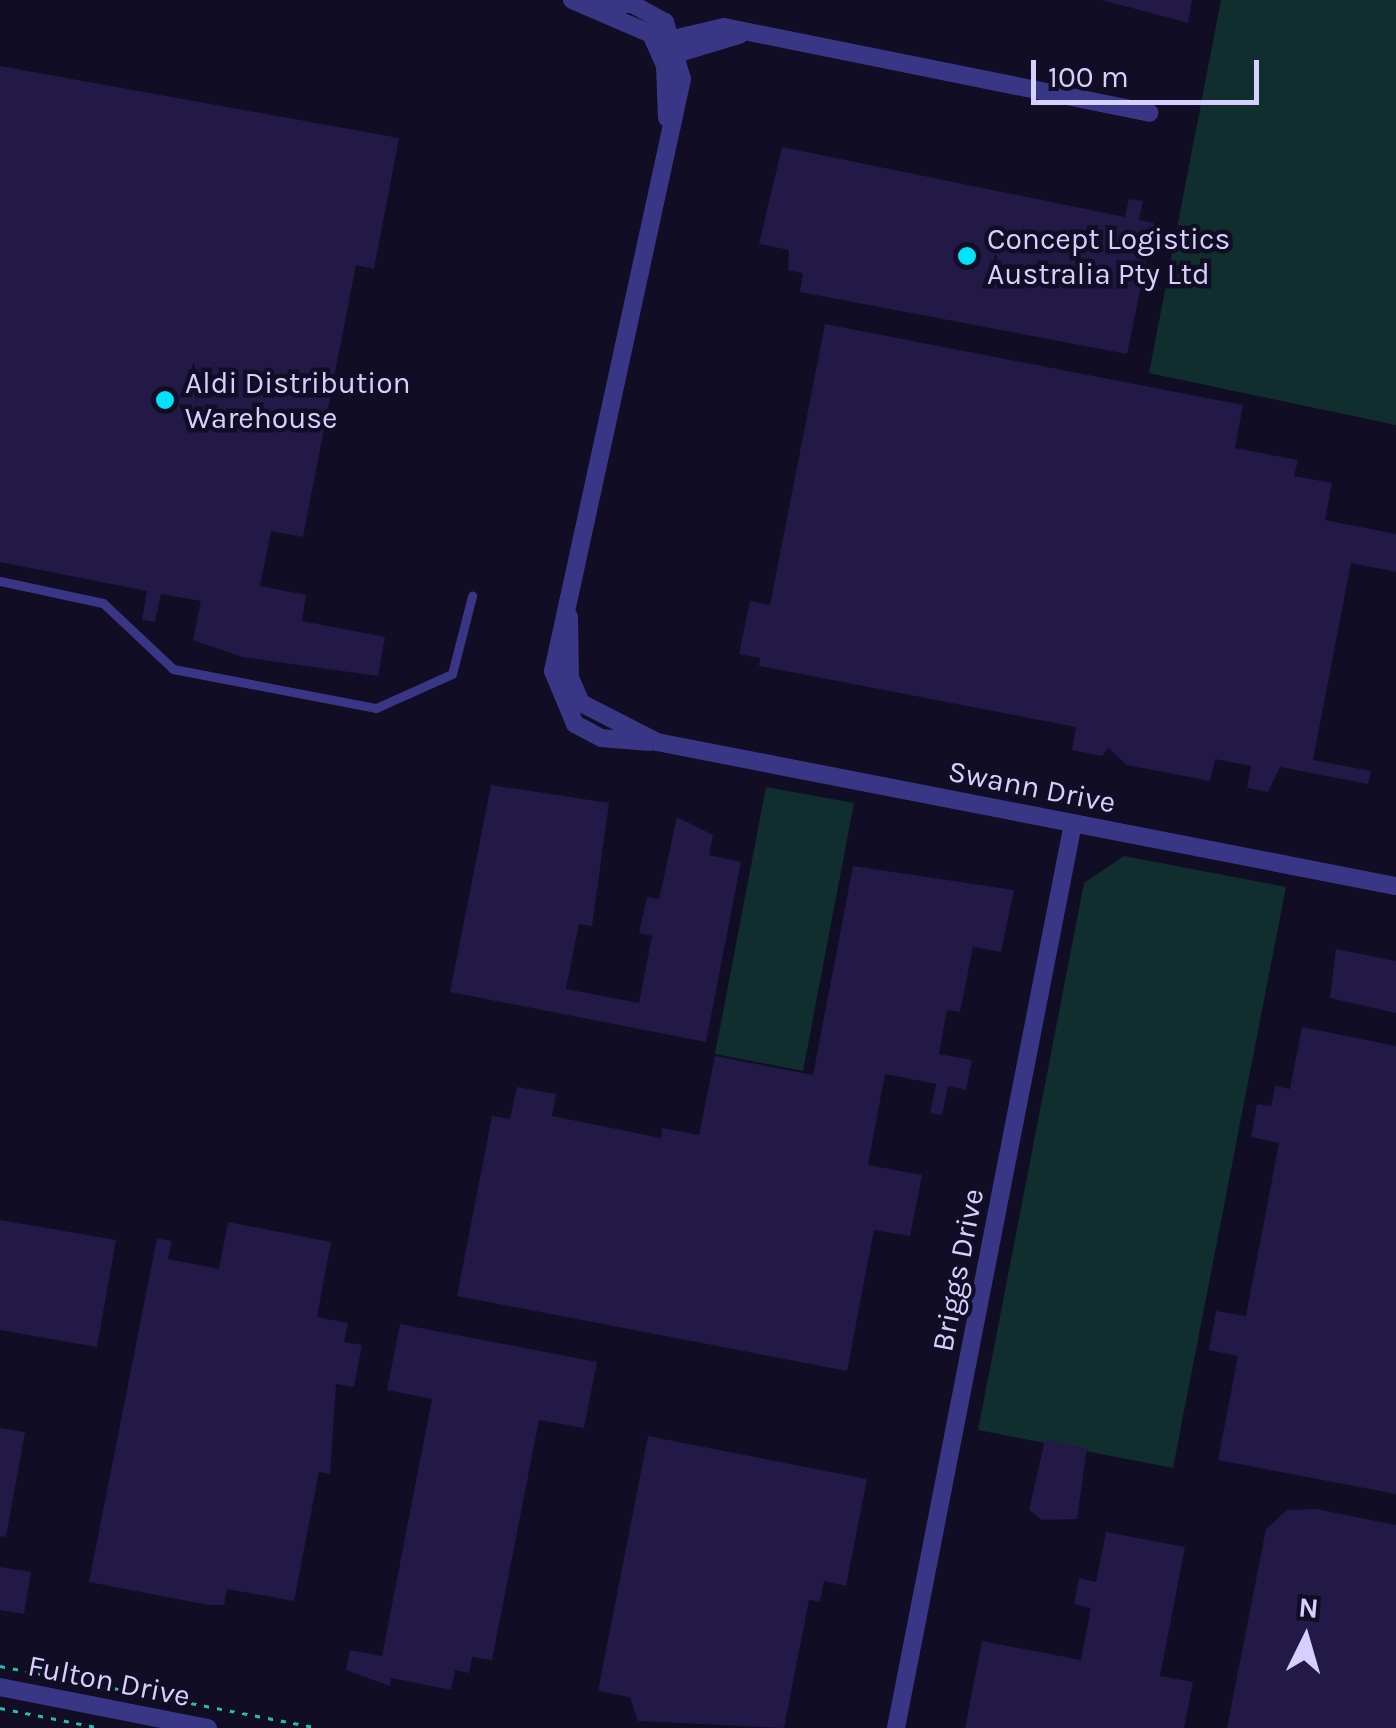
<!DOCTYPE html>
<html>
<head>
<meta charset="utf-8">
<style>
  body { margin:0 }
  #map { position:relative; width:1396px; height:1728px; overflow:hidden; background:#110d24; font-family:Karla,sans-serif }
  div>[style] { position:absolute }
  [style*='--x'] { left:calc(var(--x)*1px); top:calc(var(--y)*1px); width:calc(var(--w)*1px); rotate:calc(var(--a)*1deg) }
  .green>* { inset:0; background:#102e2d }
  .building>* { inset:0; background:#221946 }
  .path>* { height:2.5px; margin-top:-1.25px; transform-origin:0; background:repeating-linear-gradient(90deg,#2abab1 0 5px,transparent 0 13px) }
  .service>* { height:9px; margin:-4.5px; padding:0 4.5px; transform-origin:4.5px; border-radius:4.5px; background:#393785 }
  .minor>* { height:18px; margin:-9px; padding:0 9px; transform-origin:9px; border-radius:9px; background:#393785 }
  .dots>* { width:28px; height:28px; translate:-50% -50%; box-sizing:border-box; border:5px solid #110d24; border-radius:50% }
  span { translate:-50% -50%; white-space:nowrap; text-align:center; line-height:1.15; -webkit-text-stroke:9px #110d24; paint-order:stroke }
  .poi-label { font-size:30px; color:#d6d0ff }
  .left { translate:0 -50%; text-align:left }
  .street-label { font-size:30px; color:#d6d0ff }
  .north { position:absolute; left:1256px; top:1588px; width:100px; height:100px; -webkit-text-stroke:8px #110d24; paint-order:stroke; rotate:5deg; font-size:28px; font-weight:700; line-height:40px; text-align:center; color:#d6d0ff }
  .north::after { content:''; display:block; margin:auto; width:35px; height:45px; background:#d6d0ff; clip-path:polygon(50% 0,100% 100%,50% 72%,0 100%) }
  .scale { position:absolute; left:1031px; top:60px; width:228px; height:45px; box-sizing:border-box; border:5px solid #d6d0ff; border-top:0; padding-left:12px; font-size:30px; line-height:35px; white-space:nowrap; color:#d6d0ff; -webkit-text-stroke:8px #110d24; paint-order:stroke }
</style>
</head>
<body>
<div id="map">
  <div class="green">
    <div style="clip-path:polygon(1221px 0,1396px 0,1396px 425px,1149px 373px)"></div>
    <div style="clip-path:polygon(766px 787px,854px 803px,803px 1071px,715px 1054px)"></div>
    <div style="clip-path:polygon(1124px 856px,1286px 887px,1173px 1468px,978px 1430px,1084px 883px)"></div>
  </div>
  <div class="building">
    <div style="clip-path:polygon(1102px 0,1192px 0,1188px 23px)"></div>
    <div style="clip-path:polygon(0 66px,399px 138px,374px 269px,356px 265px,303px 537px,271px 531px,260px 586px,306px 595px,302px 621px,385px 637px,378px 676px,242px 657px,193px 640px,201px 601px,161px 594px,155px 622px,142px 620px,147px 591px,0 562px)"></div>
    <div style="clip-path:polygon(782px 147px,1125px 217px,1129px 199px,1143px 201px,1139px 220px,1154px 223px,1127px 354px,800px 292px,803px 273px,788px 270px,789px 250px,759px 244px)"></div>
    <div style="clip-path:polygon(825px 324px,1243px 405px,1235px 448px,1298px 460px,1294px 476px,1332px 483px,1325px 520px,1396px 534px,1396px 572px,1351px 563px,1313px 760px,1371px 771px,1368px 784px,1280px 767px,1268px 792px,1247px 788px,1251px 766px,1215px 759px,1210px 781px,1127px 765px,1108px 748px,1102px 756px,1072px 750px,1076px 727px,759px 666px,760px 658px,739px 654px,750px 601px,770px 605px)"></div>
    <div style="clip-path:polygon(491px 785px,609px 803px,592px 926px,579px 924px,566px 989px,639px 1003px,652px 936px,639px 933px,647px 897px,659px 899px,677px 817px,713px 835px,709px 855px,741px 862px,706px 1042px,450px 992px)"></div>
    <div style="clip-path:polygon(853px 866px,1014px 890px,1001px 952px,973px 947px,960px 1012px,947px 1010px,939px 1054px,972px 1060px,966px 1090px,948px 1086px,942px 1115px,930px 1113px,936px 1084px,885px 1074px,868px 1165px,922px 1175px,910px 1236px,874px 1230px,847px 1371px,457px 1296px,492px 1116px,510px 1119px,517px 1087px,556px 1094px,552px 1116px,661px 1138px,662px 1128px,699px 1135px,715px 1056px,813px 1075px)"></div>
    <div style="clip-path:polygon(1336px 949px,1396px 961px,1396px 1013px,1330px 998px)"></div>
    <div style="clip-path:polygon(1302px 1027px,1396px 1046px,1396px 1494px,1218px 1460px,1238px 1356px,1209px 1350px,1216px 1311px,1246px 1316px,1279px 1143px,1251px 1137px,1257px 1104px,1271px 1106px,1275px 1086px,1290px 1089px)"></div>
    <div style="clip-path:polygon(0 1220px,116px 1240px,97px 1347px,0 1330px)"></div>
    <div style="clip-path:polygon(228px 1222px,331px 1242px,317px 1317px,348px 1323px,344px 1342px,362px 1345px,354px 1387px,336px 1384px,330px 1474px,319px 1472px,294px 1601px,227px 1589px,224px 1605px,208px 1605px,89px 1582px,157px 1238px,172px 1241px,168px 1259px,219px 1269px)"></div>
    <div style="clip-path:polygon(400px 1324px,597px 1362px,584px 1428px,539px 1420px,492px 1660px,472px 1657px,469px 1673px,455px 1670px,451px 1690px,391px 1678px,390px 1686px,346px 1670px,350px 1650px,382px 1656px,432px 1399px,387px 1390px)"></div>
    <div style="clip-path:polygon(0 1428px,25px 1432px,6px 1537px,0 1536px)"></div>
    <div style="clip-path:polygon(648px 1436px,867px 1479px,846px 1586px,824px 1581px,820px 1602px,809px 1600px,784px 1728px,638px 1721px,630px 1697px,598px 1691px)"></div>
    <div style="clip-path:polygon(1045px 1440px,1087px 1448px,1077px 1519px,1042px 1520px,1029px 1510px)"></div>
    <div style="clip-path:polygon(1316px 1509px,1396px 1525px,1396px 1728px,1227px 1728px,1266px 1529px,1287px 1510px)"></div>
    <div style="clip-path:polygon(1106px 1532px,1185px 1547px,1160px 1676px,1193px 1682px,1184px 1728px,965px 1728px,982px 1641px,1081px 1660px,1091px 1608px,1074px 1604px,1079px 1578px,1096px 1582px)"></div>
    <div style="clip-path:polygon(0 1567px,31px 1572px,24px 1614px,0 1610px)"></div>
  </div>
  <div class="path">
    <div style="--x:0;--y:1666;--w:324;--a:11"></div>
    <div style="--x:0;--y:1708;--w:103;--a:11.2"></div>
  </div>
  <div class="service">
    <div style="--x:0;--y:581;--w:105;--a:12.1"></div>
    <div style="--x:103;--y:603;--w:96;--a:43.3"></div>
    <div style="--x:173;--y:669;--w:207;--a:10.9"></div>
    <div style="--x:376;--y:708;--w:83;--a:-24.1"></div>
    <div style="--x:452;--y:674;--w:81;--a:-75.6"></div>
  </div>
  <div class="minor">
    <div style="--x:572;--y:0;--w:86;--a:23.3"></div>
    <div style="--x:651;--y:34;--w:35;--a:66"></div>
    <div style="--x:665;--y:66;--w:52;--a:87.8"></div>
    <div style="--x:595;--y:4;--w:37;--a:0"></div>
    <div style="--x:632;--y:4;--w:38;--a:29"></div>
    <div style="--x:665;--y:22;--w:59;--a:73.4"></div>
    <div style="--x:682;--y:79;--w:606;--a:102.29"></div>
    <div style="--x:553;--y:671;--w:57;--a:67.5"></div>
    <div style="--x:575;--y:724;--w:30;--a:28"></div>
    <div style="--x:601;--y:738;--w:50;--a:4.6"></div>
    <div style="--x:656;--y:43;--w:70;--a:-13.2"></div>
    <div style="--x:724;--y:27;--w:434;--a:11.4"></div>
    <div style="--x:673;--y:55;--w:69;--a:-16.9"></div>
    <div style="--x:569;--y:617;--w:61;--a:89.1"></div>
    <div style="--x:570;--y:678;--w:27;--a:66"></div>
    <div style="--x:581;--y:703;--w:85;--a:27.2"></div>
    <div style="--x:657;--y:742;--w:753;--a:11.03"></div>
    <div style="--x:0;--y:1687;--w:212;--a:11.2"></div>
    <div style="--x:896;--y:1728;--w:922;--a:-78.93"></div>
  </div>
  <div class="dots">
    <div style="left:967px;top:256px;background:#00e3fb"></div>
    <div style="left:165px;top:400px;background:#00e3fb"></div>
  </div>
  <div class="poi-label">
    <span class="left" style="left:987px;top:256px">Concept Logistics<br>Australia Pty Ltd</span>
    <span class="left" style="left:185px;top:400px">Aldi Distribution<br>Warehouse</span>
  </div>
  <div class="street-label">
    <span style="left:1032px;top:787px;rotate:11deg">Swann Drive</span>
    <span style="left:958px;top:1270px;rotate:-79deg">Briggs Drive</span>
    <span style="left:109px;top:1681px;rotate:11deg">Fulton Drive</span>
  </div>
  <div class="north">N</div>
  <div class="scale">100 m</div>
</div>
</body>
</html>
